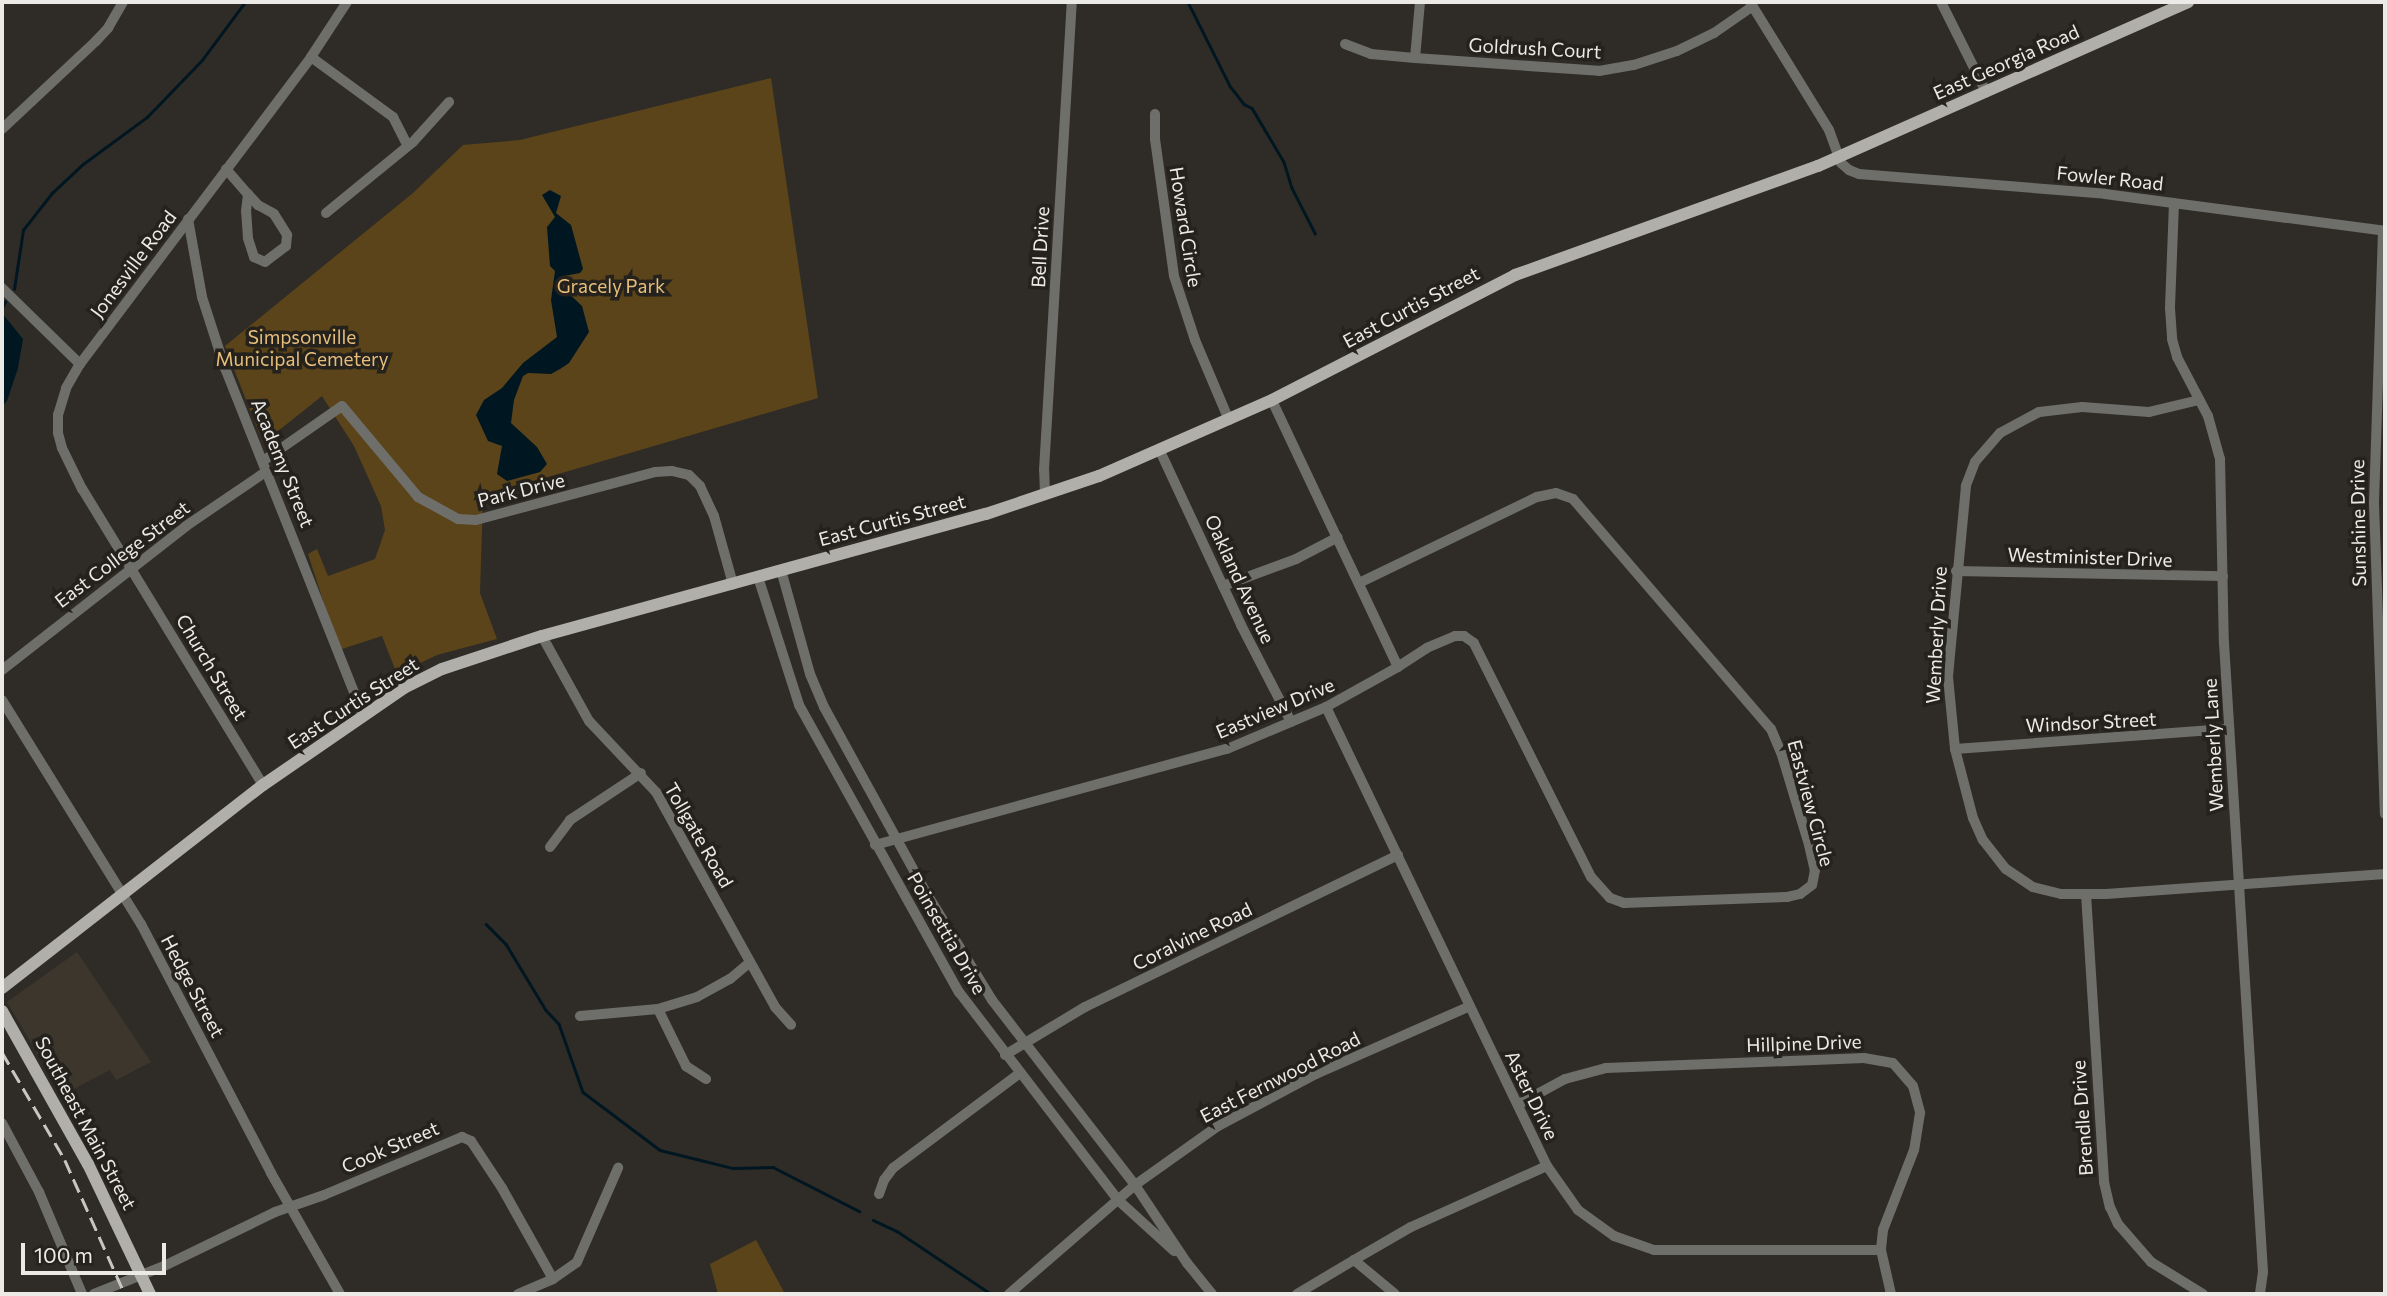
<!DOCTYPE html>
<html>
<head>
<meta charset="utf-8">
<style>
  body { margin:0 }
  #map { position:relative; width:2387px; height:1296px; overflow:hidden; background:#2f2c27; font-family:Commissioner,sans-serif }
  div>[style] { position:absolute }
  [style*='--x'] { left:calc(var(--x)*1px); top:calc(var(--y)*1px); width:calc(var(--w)*1px); rotate:calc(var(--a)*1deg) }
  .built>* { inset:0; background:#3c362c }
  .green>* { inset:0; background:#5b4419 }
  .water>* { inset:0; background:#001620 }
  .stream>* { height:2.5px; margin:-1.25px; padding:0 1.25px; transform-origin:1.25px; border-radius:1.25px; background:#001620 }
  .minor>* { height:10px; margin:-5px; padding:0 5px; transform-origin:5px; border-radius:5px; background:#6e6e6b }
  .major>* { height:12px; margin:-6px; padding:0 6px; transform-origin:6px; border-radius:6px; background:#b0afa9 }
  .rail>* { height:2.5px; margin-top:-1.25px; transform-origin:0; background:repeating-linear-gradient(90deg,#c9c6c2 0 14px,transparent 0 21px) }
  span { translate:-50% -50%; white-space:nowrap; text-align:center; line-height:1.15; -webkit-text-stroke:7px #25221e; paint-order:stroke }
  .street-label { font-size:19px; color:#eceae6 }
  .park-label { font-size:19px; color:#e7bf7a }
  .frame { position:absolute; inset:0; border:4px solid #eceae6; pointer-events:none }
  .scale { position:absolute; left:21px; top:1243px; width:145px; height:32px; box-sizing:border-box; border:4px solid #eceae6; border-top:0; padding-left:9px; font-size:21px; line-height:24px; white-space:nowrap; color:#eceae6; -webkit-text-stroke:5px #25221e; paint-order:stroke }
</style>
</head>
<body>
<div id="map">
  <div class="built">
    <div style="clip-path:polygon(77px 952px,151px 1062px,116px 1080px,110px 1070px,62px 1095px,7px 1002px)"></div>
  </div>
  <div class="green">
    <div style="clip-path:polygon(771px 78px,818px 398px,483px 496px,480px 593px,497px 639px,437px 655px,397px 674px,382px 636px,339px 650px,308px 554px,317px 549px,328px 576px,375px 559px,385px 530px,381px 506px,354px 446px,322px 396px,263px 443px,225px 346px,413px 193px,463px 145px,520px 140px)"></div>
    <div style="clip-path:polygon(756px 1240px,785px 1294px,718px 1294px,710px 1264px)"></div>
  </div>
  <div class="water">
    <div style="clip-path:polygon(550px 190px,561px 196px,556px 213px,571px 225px,583px 269px,580px 273px,564px 276px,563px 288px,582px 306px,589px 332px,569px 363px,560px 369px,551px 374px,528px 373px,523px 376px,514px 400px,511px 423px,537px 447px,547px 464px,540px 472px,507px 481px,497px 474px,502px 446px,488px 441px,476px 415px,484px 400px,502px 388px,523px 363px,557px 337px,551px 300px,555px 271px,550px 266px,547px 227px,555px 217px,542px 195px)"></div>
    <div style="clip-path:polygon(2px 313px,23px 339px,18px 368px,7px 401px,2px 406px)"></div>
  </div>
  <div class="stream">
    <div style="--x:1188;--y:2;--w:94;--a:63.4"></div>
    <div style="--x:1230;--y:86;--w:23;--a:52"></div>
    <div style="--x:1244;--y:104;--w:9;--a:27"></div>
    <div style="--x:1252;--y:108;--w:63;--a:59.3"></div>
    <div style="--x:1284;--y:162;--w:27;--a:73"></div>
    <div style="--x:1292;--y:188;--w:51;--a:62.9"></div>
    <div style="--x:14;--y:289;--w:60;--a:-81.3"></div>
    <div style="--x:23;--y:230;--w:47;--a:-51.9"></div>
    <div style="--x:52;--y:193;--w:42;--a:-43.1"></div>
    <div style="--x:83;--y:164;--w:79;--a:-36.3"></div>
    <div style="--x:147;--y:117;--w:79;--a:-46"></div>
    <div style="--x:202;--y:60;--w:72;--a:-53.4"></div>
    <div style="--x:2;--y:308;--w:7;--a:-63"></div>
    <div style="--x:486;--y:924;--w:28;--a:45"></div>
    <div style="--x:506;--y:944;--w:77;--a:58.8"></div>
    <div style="--x:546;--y:1010;--w:19;--a:47"></div>
    <div style="--x:559;--y:1024;--w:72;--a:70.6"></div>
    <div style="--x:583;--y:1092;--w:96;--a:37"></div>
    <div style="--x:660;--y:1150;--w:75;--a:13.9"></div>
    <div style="--x:733;--y:1168;--w:40;--a:-1.4"></div>
    <div style="--x:773;--y:1167;--w:97;--a:27.1"></div>
    <div style="--x:873;--y:1220;--w:26;--a:25"></div>
    <div style="--x:897;--y:1231;--w:113;--a:33.8"></div>
  </div>
  <div class="minor">
    <div style="--x:1750;--y:2;--w:150;--a:58.3"></div>
    <div style="--x:1829;--y:130;--w:35;--a:70"></div>
    <div style="--x:1841;--y:163;--w:11;--a:41"></div>
    <div style="--x:1849;--y:170;--w:11;--a:22"></div>
    <div style="--x:1859;--y:174;--w:247;--a:4.6"></div>
    <div style="--x:2105;--y:194;--w:282;--a:7.5"></div>
    <div style="--x:1941;--y:2;--w:101;--a:63.4"></div>
    <div style="--x:1345;--y:44;--w:28;--a:21"></div>
    <div style="--x:1371;--y:54;--w:44;--a:5.2"></div>
    <div style="--x:1415;--y:58;--w:184;--a:4"></div>
    <div style="--x:1599;--y:71;--w:36;--a:-10"></div>
    <div style="--x:1634;--y:65;--w:45;--a:-18"></div>
    <div style="--x:1677;--y:51;--w:41;--a:-25.9"></div>
    <div style="--x:1714;--y:33;--w:47;--a:-34.7"></div>
    <div style="--x:311;--y:57;--w:102;--a:36.2"></div>
    <div style="--x:393;--y:117;--w:31;--a:63"></div>
    <div style="--x:1415;--y:58;--w:56;--a:-84.9"></div>
    <div style="--x:1155;--y:114;--w:25;--a:90"></div>
    <div style="--x:1155;--y:139;--w:138;--a:82.1"></div>
    <div style="--x:1174;--y:276;--w:67;--a:71.8"></div>
    <div style="--x:1195;--y:340;--w:87;--a:67"></div>
    <div style="--x:2;--y:129;--w:129;--a:-43.1"></div>
    <div style="--x:96;--y:41;--w:18;--a:-47"></div>
    <div style="--x:108;--y:28;--w:30;--a:-60"></div>
    <div style="--x:226;--y:169;--w:33;--a:49"></div>
    <div style="--x:248;--y:194;--w:15;--a:48"></div>
    <div style="--x:258;--y:205;--w:18;--a:29"></div>
    <div style="--x:274;--y:214;--w:25;--a:58"></div>
    <div style="--x:287;--y:235;--w:11;--a:95"></div>
    <div style="--x:286;--y:246;--w:26;--a:143"></div>
    <div style="--x:265;--y:262;--w:12;--a:-156"></div>
    <div style="--x:254;--y:257;--w:20;--a:-108"></div>
    <div style="--x:248;--y:238;--w:27;--a:-94"></div>
    <div style="--x:246;--y:211;--w:17;--a:-83"></div>
    <div style="--x:2174;--y:203;--w:105;--a:92.2"></div>
    <div style="--x:2170;--y:308;--w:31;--a:86"></div>
    <div style="--x:2172;--y:339;--w:19;--a:74"></div>
    <div style="--x:2177;--y:357;--w:67;--a:62.3"></div>
    <div style="--x:2208;--y:416;--w:45;--a:74.4"></div>
    <div style="--x:2220;--y:459;--w:184;--a:88.8"></div>
    <div style="--x:2224;--y:643;--w:630;--a:86.45"></div>
    <div style="--x:2263;--y:1272;--w:22;--a:98"></div>
    <div style="--x:326;--y:213;--w:112;--a:-39.2"></div>
    <div style="--x:413;--y:142;--w:54;--a:-48"></div>
    <div style="--x:188;--y:219;--w:79;--a:79.8"></div>
    <div style="--x:202;--y:297;--w:75;--a:72.1"></div>
    <div style="--x:225;--y:368;--w:373;--a:68.3"></div>
    <div style="--x:2383;--y:231;--w:272;--a:91.9"></div>
    <div style="--x:2374;--y:503;--w:311;--a:88"></div>
    <div style="--x:2;--y:288;--w:109;--a:44.3"></div>
    <div style="--x:2199;--y:400;--w:51;--a:166.5"></div>
    <div style="--x:2149;--y:412;--w:67;--a:-175.7"></div>
    <div style="--x:2082;--y:407;--w:43;--a:173.4"></div>
    <div style="--x:2039;--y:412;--w:44;--a:151.7"></div>
    <div style="--x:2000;--y:433;--w:38;--a:131"></div>
    <div style="--x:1975;--y:462;--w:26;--a:111"></div>
    <div style="--x:1966;--y:486;--w:192;--a:95.4"></div>
    <div style="--x:1948;--y:677;--w:72;--a:84.4"></div>
    <div style="--x:1955;--y:749;--w:71;--a:75.4"></div>
    <div style="--x:1973;--y:818;--w:24;--a:66"></div>
    <div style="--x:1983;--y:840;--w:37;--a:52"></div>
    <div style="--x:2006;--y:869;--w:32;--a:34"></div>
    <div style="--x:2033;--y:887;--w:29;--a:14"></div>
    <div style="--x:2061;--y:894;--w:45;--a:0"></div>
    <div style="--x:2106;--y:894;--w:280;--a:-4.1"></div>
    <div style="--x:1160;--y:451;--w:192;--a:65"></div>
    <div style="--x:1241;--y:625;--w:109;--a:62.7"></div>
    <div style="--x:263;--y:461;--w:96;--a:-34.8"></div>
    <div style="--x:342;--y:406;--w:119;--a:50.1"></div>
    <div style="--x:418;--y:497;--w:46;--a:28.8"></div>
    <div style="--x:458;--y:519;--w:18;--a:3"></div>
    <div style="--x:476;--y:520;--w:185;--a:-15"></div>
    <div style="--x:655;--y:472;--w:17;--a:-3"></div>
    <div style="--x:672;--y:471;--w:17;--a:13"></div>
    <div style="--x:689;--y:475;--w:16;--a:45"></div>
    <div style="--x:700;--y:486;--w:33;--a:65"></div>
    <div style="--x:714;--y:516;--w:71;--a:74.4"></div>
    <div style="--x:1045;--y:494;--w:24;--a:-92"></div>
    <div style="--x:1044;--y:470;--w:469;--a:-86.6"></div>
    <div style="--x:781;--y:570;--w:108;--a:74.4"></div>
    <div style="--x:810;--y:674;--w:36;--a:67"></div>
    <div style="--x:824;--y:707;--w:213;--a:61.2"></div>
    <div style="--x:927;--y:894;--w:124;--a:58.5"></div>
    <div style="--x:992;--y:1000;--w:234;--a:52.3"></div>
    <div style="--x:1135;--y:1185;--w:94;--a:56.3"></div>
    <div style="--x:1187;--y:1263;--w:40;--a:51"></div>
    <div style="--x:1956;--y:571;--w:267;--a:1.1"></div>
    <div style="--x:758;--y:577;--w:134;--a:72.2"></div>
    <div style="--x:799;--y:705;--w:329;--a:60.9"></div>
    <div style="--x:959;--y:992;--w:262;--a:52.6"></div>
    <div style="--x:1118;--y:1200;--w:76;--a:42.3"></div>
    <div style="--x:1359;--y:583;--w:198;--a:-25.8"></div>
    <div style="--x:1537;--y:497;--w:19;--a:-12"></div>
    <div style="--x:1556;--y:493;--w:18;--a:19"></div>
    <div style="--x:1573;--y:499;--w:303;--a:49.3"></div>
    <div style="--x:1771;--y:729;--w:25;--a:67"></div>
    <div style="--x:1781;--y:752;--w:97;--a:73.2"></div>
    <div style="--x:1809;--y:845;--w:26;--a:77"></div>
    <div style="--x:1815;--y:870;--w:15;--a:101"></div>
    <div style="--x:1812;--y:885;--w:15;--a:143"></div>
    <div style="--x:1800;--y:894;--w:13;--a:167"></div>
    <div style="--x:1787;--y:897;--w:163;--a:177.9"></div>
    <div style="--x:1624;--y:903;--w:15;--a:-160"></div>
    <div style="--x:1610;--y:898;--w:28;--a:-132"></div>
    <div style="--x:1591;--y:877;--w:262;--a:-116.6"></div>
    <div style="--x:1474;--y:643;--w:12;--a:-145"></div>
    <div style="--x:1464;--y:636;--w:9;--a:180"></div>
    <div style="--x:1455;--y:636;--w:30;--a:157"></div>
    <div style="--x:1427;--y:648;--w:35;--a:147"></div>
    <div style="--x:1223;--y:586;--w:78;--a:-20.3"></div>
    <div style="--x:1296;--y:559;--w:47;--a:-27.6"></div>
    <div style="--x:542;--y:636;--w:97;--a:61.1"></div>
    <div style="--x:589;--y:721;--w:98;--a:46.7"></div>
    <div style="--x:656;--y:792;--w:246;--a:61"></div>
    <div style="--x:775;--y:1007;--w:24;--a:48"></div>
    <div style="--x:2;--y:670;--w:234;--a:-38"></div>
    <div style="--x:186;--y:526;--w:98;--a:-34.2"></div>
    <div style="--x:2;--y:700;--w:264;--a:58.2"></div>
    <div style="--x:141;--y:924;--w:281;--a:62.4"></div>
    <div style="--x:271;--y:1173;--w:139;--a:60.3"></div>
    <div style="--x:1326;--y:707;--w:509;--a:64.29"></div>
    <div style="--x:1547;--y:1166;--w:54;--a:54.8"></div>
    <div style="--x:1578;--y:1210;--w:44;--a:35.8"></div>
    <div style="--x:1614;--y:1236;--w:42;--a:19.3"></div>
    <div style="--x:1654;--y:1250;--w:227;--a:0"></div>
    <div style="--x:1955;--y:749;--w:275;--a:-4.2"></div>
    <div style="--x:263;--y:785;--w:347;--a:-121.4"></div>
    <div style="--x:82;--y:489;--w:46;--a:-116"></div>
    <div style="--x:62;--y:448;--w:16;--a:-105"></div>
    <div style="--x:58;--y:433;--w:18;--a:-90"></div>
    <div style="--x:58;--y:415;--w:28;--a:-73"></div>
    <div style="--x:66;--y:388;--w:28;--a:-60"></div>
    <div style="--x:80;--y:364;--w:384;--a:-53"></div>
    <div style="--x:311;--y:57;--w:66;--a:-56.8"></div>
    <div style="--x:875;--y:845;--w:365;--a:-15.3"></div>
    <div style="--x:1227;--y:749;--w:108;--a:-23"></div>
    <div style="--x:1326;--y:707;--w:82;--a:-29.1"></div>
    <div style="--x:1398;--y:667;--w:295;--a:-115.3"></div>
    <div style="--x:550;--y:847;--w:34;--a:-53"></div>
    <div style="--x:570;--y:820;--w:85;--a:-33.5"></div>
    <div style="--x:2086;--y:894;--w:289;--a:86.4"></div>
    <div style="--x:2104;--y:1182;--w:26;--a:77"></div>
    <div style="--x:2110;--y:1207;--w:19;--a:65"></div>
    <div style="--x:2118;--y:1224;--w:50;--a:49"></div>
    <div style="--x:2151;--y:1262;--w:61;--a:31.6"></div>
    <div style="--x:658;--y:1009;--w:64;--a:63.8"></div>
    <div style="--x:686;--y:1066;--w:24;--a:33"></div>
    <div style="--x:580;--y:1016;--w:78;--a:-5.1"></div>
    <div style="--x:658;--y:1009;--w:41;--a:-17.1"></div>
    <div style="--x:697;--y:997;--w:38;--a:-29"></div>
    <div style="--x:730;--y:979;--w:26;--a:-40"></div>
    <div style="--x:1005;--y:1055;--w:93;--a:-31"></div>
    <div style="--x:1085;--y:1007;--w:348;--a:-25.9"></div>
    <div style="--x:1519;--y:1104;--w:52;--a:-28.5"></div>
    <div style="--x:1565;--y:1079;--w:42;--a:-15"></div>
    <div style="--x:1606;--y:1068;--w:258;--a:-2.2"></div>
    <div style="--x:1864;--y:1058;--w:29;--a:10"></div>
    <div style="--x:1893;--y:1063;--w:30;--a:49"></div>
    <div style="--x:1913;--y:1086;--w:28;--a:75"></div>
    <div style="--x:1920;--y:1113;--w:37;--a:99"></div>
    <div style="--x:1914;--y:1150;--w:86;--a:111.2"></div>
    <div style="--x:1883;--y:1230;--w:20;--a:96"></div>
    <div style="--x:1881;--y:1250;--w:45;--a:77.2"></div>
    <div style="--x:2;--y:1123;--w:78;--a:61.8"></div>
    <div style="--x:39;--y:1192;--w:111;--a:67.1"></div>
    <div style="--x:879;--y:1194;--w:15;--a:-70"></div>
    <div style="--x:884;--y:1180;--w:15;--a:-53"></div>
    <div style="--x:893;--y:1168;--w:159;--a:-36.8"></div>
    <div style="--x:1354;--y:1260;--w:66;--a:-30.1"></div>
    <div style="--x:1411;--y:1227;--w:149;--a:-24.2"></div>
    <div style="--x:94;--y:1294;--w:75;--a:-21.8"></div>
    <div style="--x:164;--y:1266;--w:123;--a:-25.9"></div>
    <div style="--x:275;--y:1212;--w:52;--a:-19.1"></div>
    <div style="--x:324;--y:1195;--w:150;--a:-22.8"></div>
    <div style="--x:462;--y:1137;--w:10;--a:24"></div>
    <div style="--x:471;--y:1141;--w:56;--a:56.6"></div>
    <div style="--x:502;--y:1188;--w:104;--a:60.7"></div>
    <div style="--x:518;--y:1294;--w:38;--a:-23"></div>
    <div style="--x:553;--y:1279;--w:29;--a:-35"></div>
    <div style="--x:577;--y:1262;--w:103;--a:-66.4"></div>
    <div style="--x:1009;--y:1294;--w:167;--a:-40.9"></div>
    <div style="--x:1135;--y:1185;--w:102;--a:-35.4"></div>
    <div style="--x:1218;--y:1126;--w:111;--a:-28"></div>
    <div style="--x:1316;--y:1074;--w:168;--a:-23.8"></div>
    <div style="--x:1297;--y:1294;--w:66;--a:-30.8"></div>
    <div style="--x:1354;--y:1260;--w:53;--a:39.7"></div>
  </div>
  <div class="major">
    <div style="--x:2;--y:988;--w:331;--a:-37.9"></div>
    <div style="--x:263;--y:785;--w:171;--a:-34.5"></div>
    <div style="--x:404;--y:688;--w:42;--a:-26.6"></div>
    <div style="--x:442;--y:669;--w:105;--a:-18.3"></div>
    <div style="--x:542;--y:636;--w:460;--a:-15.4"></div>
    <div style="--x:986;--y:514;--w:119;--a:-18.6"></div>
    <div style="--x:1099;--y:476;--w:189;--a:-23.7"></div>
    <div style="--x:1272;--y:400;--w:273;--a:-27.2"></div>
    <div style="--x:1515;--y:275;--w:322;--a:-19.8"></div>
    <div style="--x:1818;--y:166;--w:405;--a:-23.9"></div>
    <div style="--x:2;--y:1011;--w:176;--a:60.7"></div>
    <div style="--x:88;--y:1164;--w:144;--a:64.5"></div>
  </div>
  <div class="rail">
    <div style="--x:2;--y:1052;--w:125;--a:59.7"></div>
    <div style="--x:65;--y:1160;--w:147;--a:65.9"></div>
  </div>
  <div class="street-label">
    <span style="left:1535px;top:48px;rotate:3deg">Goldrush Court</span>
    <span style="left:2006px;top:62px;rotate:-24deg">East Georgia Road</span>
    <span style="left:2110px;top:178px;rotate:6deg">Fowler Road</span>
    <span style="left:1186px;top:227px;rotate:81deg">Howard Circle</span>
    <span style="left:1040px;top:247px;rotate:-87deg">Bell Drive</span>
    <span style="left:133px;top:264px;rotate:-53deg">Jonesville Road</span>
    <span style="left:1411px;top:307px;rotate:-28deg">East Curtis Street</span>
    <span style="left:283px;top:463px;rotate:68deg">Academy Street</span>
    <span style="left:521px;top:490px;rotate:-14deg">Park Drive</span>
    <span style="left:892px;top:520px;rotate:-15deg">East Curtis Street</span>
    <span style="left:2358px;top:523px;rotate:-91deg">Sunshine Drive</span>
    <span style="left:122px;top:554px;rotate:-37deg">East College Street</span>
    <span style="left:2090px;top:557px;rotate:2deg">Westminister Drive</span>
    <span style="left:1240px;top:579px;rotate:65deg">Oakland Avenue</span>
    <span style="left:1936px;top:635px;rotate:-87deg">Wemberly Drive</span>
    <span style="left:212px;top:667px;rotate:59deg">Church Street</span>
    <span style="left:353px;top:703px;rotate:-33deg">East Curtis Street</span>
    <span style="left:1275px;top:708px;rotate:-23deg">Eastview Drive</span>
    <span style="left:2091px;top:722px;rotate:-3deg">Windsor Street</span>
    <span style="left:2213px;top:745px;rotate:-93deg">Wemberly Lane</span>
    <span style="left:1811px;top:803px;rotate:75deg">Eastview Circle</span>
    <span style="left:699px;top:835px;rotate:60deg">Tollgate Road</span>
    <span style="left:947px;top:933px;rotate:60deg">Poinsettia Drive</span>
    <span style="left:1192px;top:936px;rotate:-26deg">Coralvine Road</span>
    <span style="left:193px;top:986px;rotate:62deg">Hedge Street</span>
    <span style="left:1804px;top:1043px;rotate:-2deg">Hillpine Drive</span>
    <span style="left:1280px;top:1077px;rotate:-27deg">East Fernwood Road</span>
    <span style="left:1532px;top:1095px;rotate:64deg">Aster Drive</span>
    <span style="left:2082px;top:1118px;rotate:-94deg">Brendle Drive</span>
    <span style="left:86px;top:1123px;rotate:62deg">Southeast Main Street</span>
    <span style="left:390px;top:1147px;rotate:-23deg">Cook Street</span>
  </div>
  <div class="park-label">
    <span style="left:611px;top:286px">Gracely Park</span>
    <span style="left:302px;top:348px">Simpsonville<br>Municipal Cemetery</span>
  </div>
  <div class="frame"></div>
  <div class="scale">100 m</div>
</div>
</body>
</html>
